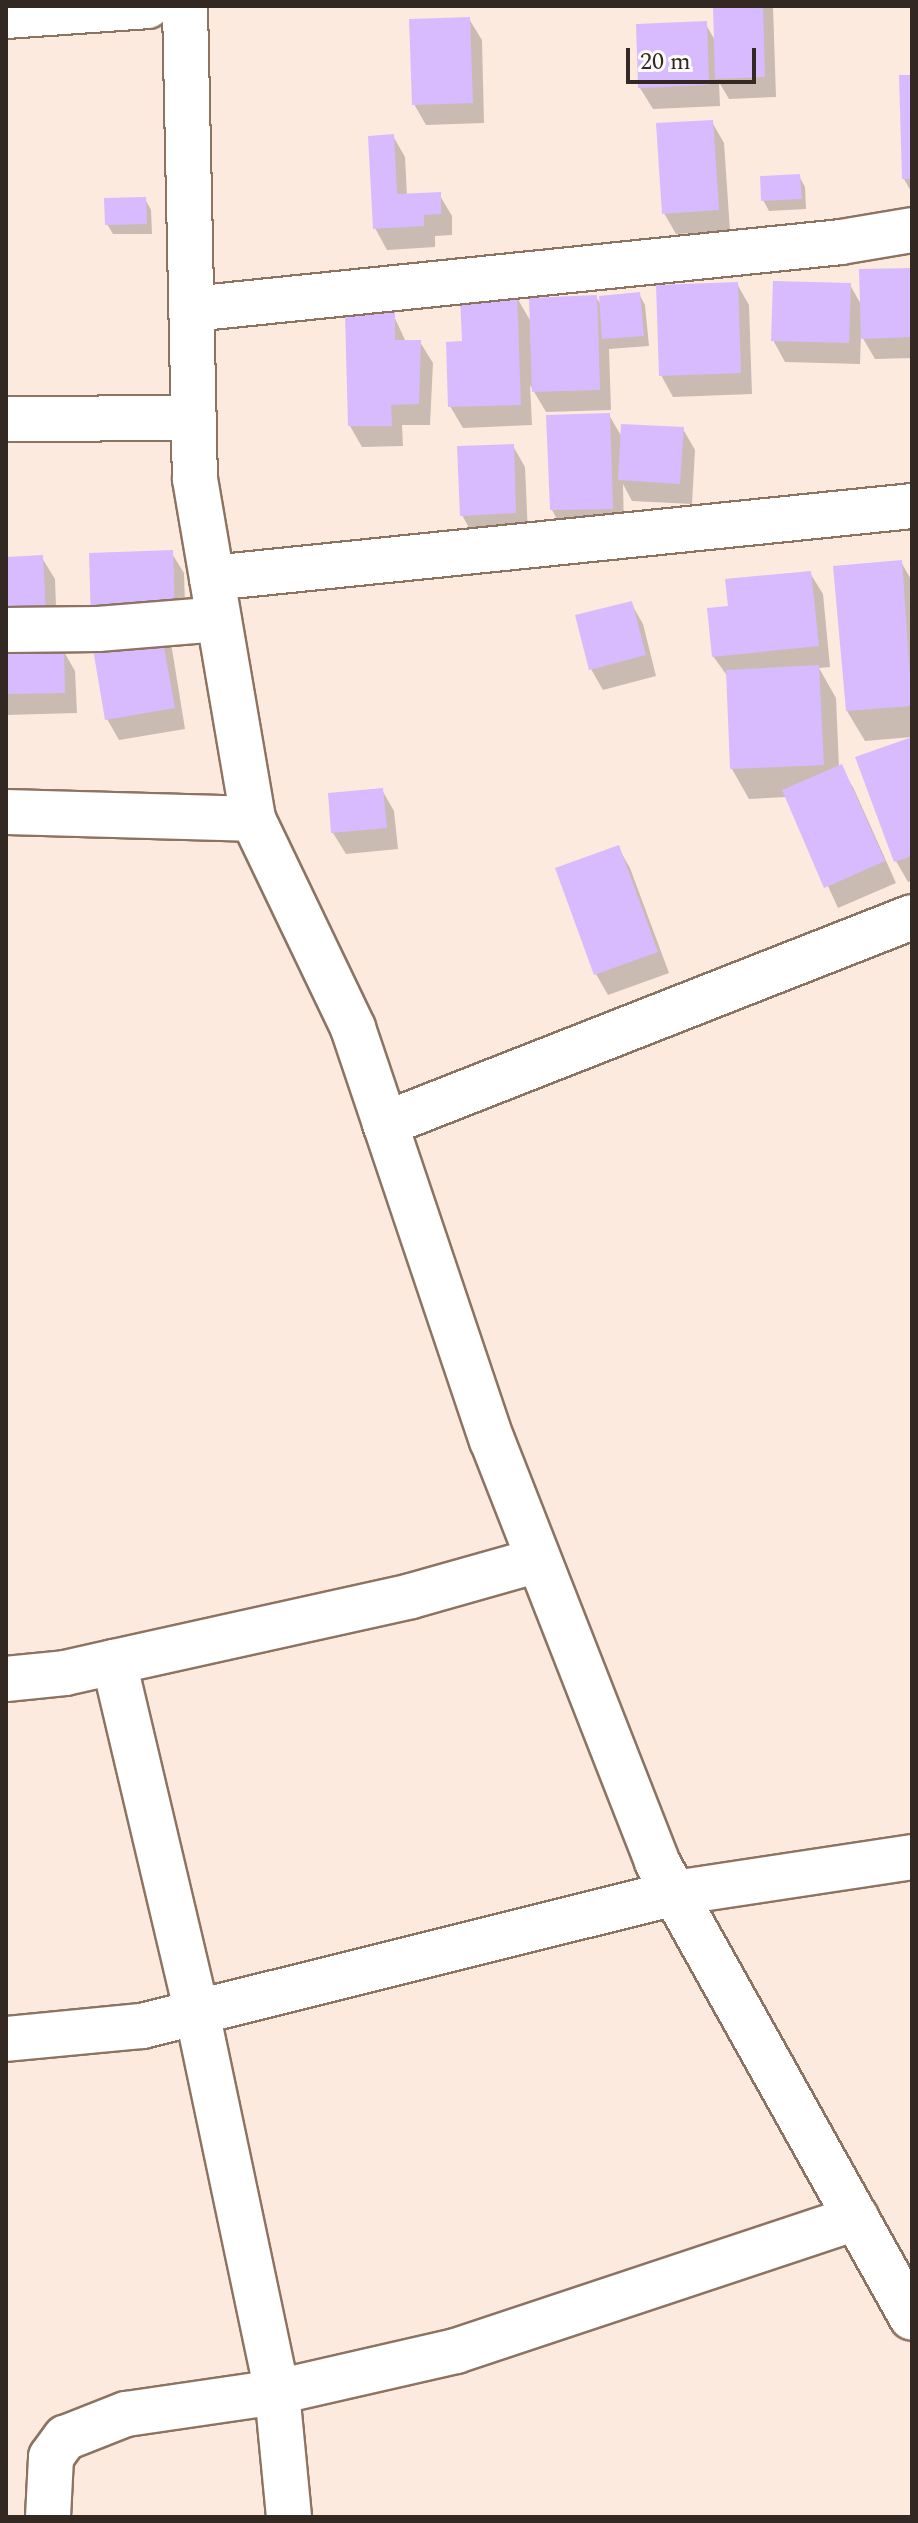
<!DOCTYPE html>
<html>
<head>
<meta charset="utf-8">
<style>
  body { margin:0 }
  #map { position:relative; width:918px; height:2523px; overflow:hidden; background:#fceadf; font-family:Spectral,serif }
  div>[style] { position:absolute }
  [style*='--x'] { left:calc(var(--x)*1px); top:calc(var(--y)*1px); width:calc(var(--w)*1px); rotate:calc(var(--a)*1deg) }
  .shadow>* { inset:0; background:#0003 }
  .building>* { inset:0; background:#d8bbfe }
  .roads { filter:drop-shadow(2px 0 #8d7362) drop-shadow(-2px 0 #8d7362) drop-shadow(0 2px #8d7362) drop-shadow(0 -2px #8d7362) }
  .minor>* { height:44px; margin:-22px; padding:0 22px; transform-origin:22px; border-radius:22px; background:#fff }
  span { translate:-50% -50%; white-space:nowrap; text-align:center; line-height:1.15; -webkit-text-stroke:8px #fbfbfb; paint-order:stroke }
  .frame { position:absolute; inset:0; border:8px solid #342922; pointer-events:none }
  .scale { position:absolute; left:626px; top:48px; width:130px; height:36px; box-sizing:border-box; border:4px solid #342922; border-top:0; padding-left:10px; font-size:24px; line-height:28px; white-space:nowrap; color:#342922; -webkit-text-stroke:6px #fbfbfb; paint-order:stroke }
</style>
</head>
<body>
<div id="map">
  <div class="shadow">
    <div style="clip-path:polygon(715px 6px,773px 6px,776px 97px,729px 99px,719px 82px,720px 106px,653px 109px,640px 88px,705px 23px,716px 42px)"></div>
    <div style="clip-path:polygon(469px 19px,482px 40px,484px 123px,426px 125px,414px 104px)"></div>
    <div style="clip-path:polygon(912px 77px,912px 193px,904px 179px)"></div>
    <div style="clip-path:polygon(712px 122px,724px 143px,730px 231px,676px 234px,664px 213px)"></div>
    <div style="clip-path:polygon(393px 136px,405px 157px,407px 196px,439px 194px,452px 216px,452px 235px,435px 236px,435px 247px,387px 250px,375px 228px)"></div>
    <div style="clip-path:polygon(799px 176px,805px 187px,806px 209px,769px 211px,763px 200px)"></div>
    <div style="clip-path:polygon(145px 199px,151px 210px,152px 234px,113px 234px,107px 224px)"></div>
    <div style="clip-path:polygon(912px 270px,912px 358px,875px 359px,861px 335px,860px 364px,785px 362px,773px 340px,850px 285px,862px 306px)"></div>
    <div style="clip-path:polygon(737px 284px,749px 305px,752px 394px,673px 397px,661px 375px)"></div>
    <div style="clip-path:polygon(639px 294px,645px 305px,649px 346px,609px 349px,611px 410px,546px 412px,530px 385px,532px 425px,463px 428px,450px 406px,464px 343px,516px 296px,531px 322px,596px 297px,602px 306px)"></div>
    <div style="clip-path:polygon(393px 314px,406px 342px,420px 342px,433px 363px,430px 425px,402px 425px,403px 446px,362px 447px,350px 426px)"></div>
    <div style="clip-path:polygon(609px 415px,623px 439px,683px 429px,695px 450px,692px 504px,632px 501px,623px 484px,624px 530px,564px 531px,552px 510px)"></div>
    <div style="clip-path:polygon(513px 446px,525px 467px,528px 534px,474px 537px,462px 515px)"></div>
    <div style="clip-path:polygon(171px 552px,184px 573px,186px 639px,166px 639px,172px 649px,185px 729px,119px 740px,107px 719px)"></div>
    <div style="clip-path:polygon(42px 558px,55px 579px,57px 635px,6px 559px)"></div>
    <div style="clip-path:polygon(901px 562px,912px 581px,912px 737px,865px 741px,847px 711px)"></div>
    <div style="clip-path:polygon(810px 573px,823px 594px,830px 667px,819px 668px,836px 698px,839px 767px,853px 787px,896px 883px,838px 908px,787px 797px,749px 799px,732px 769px,728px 677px,713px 656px,730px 608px)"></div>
    <div style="clip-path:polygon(631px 603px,643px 624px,656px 676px,603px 690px,591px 669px)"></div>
    <div style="clip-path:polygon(63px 650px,75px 671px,77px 713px,6px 715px,6px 652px)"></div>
    <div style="clip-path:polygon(912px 739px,912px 881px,908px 882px,896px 861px)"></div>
    <div style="clip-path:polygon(382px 790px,394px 811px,398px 849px,346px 854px,333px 833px)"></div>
    <div style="clip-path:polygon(618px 847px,630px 868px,669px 973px,608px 995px,596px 974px)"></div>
  </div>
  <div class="building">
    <div style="clip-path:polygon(713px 6px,763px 6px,765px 77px,715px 79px)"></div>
    <div style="clip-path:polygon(470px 17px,473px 103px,412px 105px,409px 19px)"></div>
    <div style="clip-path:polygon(707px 21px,709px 85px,638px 88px,636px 24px)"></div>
    <div style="clip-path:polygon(899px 75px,912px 75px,912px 179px,902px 179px)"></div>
    <div style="clip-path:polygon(713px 120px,719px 210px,662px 214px,656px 123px)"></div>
    <div style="clip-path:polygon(394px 134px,397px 194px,441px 192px,441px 214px,424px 215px,424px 226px,373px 229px,368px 136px)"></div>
    <div style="clip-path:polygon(800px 174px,802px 199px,761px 201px,760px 176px)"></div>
    <div style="clip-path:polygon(146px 197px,147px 224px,105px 225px,104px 198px)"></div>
    <div style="clip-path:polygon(912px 268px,912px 337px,861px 339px,859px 269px)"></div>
    <div style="clip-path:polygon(773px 281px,851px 283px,849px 343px,771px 341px)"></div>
    <div style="clip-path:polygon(738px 282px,741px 373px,659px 376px,656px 285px)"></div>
    <div style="clip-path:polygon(640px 292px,644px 336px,602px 339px,599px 296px)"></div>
    <div style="clip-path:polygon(517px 293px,521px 405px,448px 407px,446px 342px,462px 341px,460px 295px)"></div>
    <div style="clip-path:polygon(597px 295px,600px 390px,532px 392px,529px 298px)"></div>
    <div style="clip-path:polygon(395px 312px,395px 340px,421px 340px,419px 404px,391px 405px,392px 426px,348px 426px,345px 314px)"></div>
    <div style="clip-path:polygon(610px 413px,613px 509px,550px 510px,546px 415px)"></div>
    <div style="clip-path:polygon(621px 424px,684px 427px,680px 484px,618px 480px)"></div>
    <div style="clip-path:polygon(514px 444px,516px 513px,460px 516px,457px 446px)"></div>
    <div style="clip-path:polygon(173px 550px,175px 618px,91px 621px,89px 553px)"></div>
    <div style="clip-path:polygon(43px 555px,46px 614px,6px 616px,6px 557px)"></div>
    <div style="clip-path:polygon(902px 560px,912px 706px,846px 711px,833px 566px)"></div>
    <div style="clip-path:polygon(811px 571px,819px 646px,712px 657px,707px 608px,728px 606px,725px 579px)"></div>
    <div style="clip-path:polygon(632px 601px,646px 655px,589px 670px,575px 615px)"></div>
    <div style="clip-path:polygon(160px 626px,175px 708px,105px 720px,91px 637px)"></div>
    <div style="clip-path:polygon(64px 648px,65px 693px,6px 694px,6px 650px)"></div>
    <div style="clip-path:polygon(819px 665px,824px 765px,730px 769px,726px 670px)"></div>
    <div style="clip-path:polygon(912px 737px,912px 856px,894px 862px,855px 757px)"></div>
    <div style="clip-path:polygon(842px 764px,885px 861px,824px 888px,782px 790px)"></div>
    <div style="clip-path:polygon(383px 788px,387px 828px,331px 833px,328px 793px)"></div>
    <div style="clip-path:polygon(619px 845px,658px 952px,594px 975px,555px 868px)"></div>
  </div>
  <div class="roads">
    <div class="minor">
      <div style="--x:185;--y:6;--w:473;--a:88.8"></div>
      <div style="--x:195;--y:479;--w:345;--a:80.3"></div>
      <div style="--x:253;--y:819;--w:232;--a:64.4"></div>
      <div style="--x:353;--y:1028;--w:435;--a:71.4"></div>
      <div style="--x:492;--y:1440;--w:453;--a:68.6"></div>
      <div style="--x:657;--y:1862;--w:522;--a:60.79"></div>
      <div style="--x:6;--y:16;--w:142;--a:-4"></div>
      <div style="--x:192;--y:309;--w:652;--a:-5.89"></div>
      <div style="--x:841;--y:242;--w:72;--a:-9.6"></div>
      <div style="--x:6;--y:419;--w:188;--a:-0.3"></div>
      <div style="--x:212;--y:578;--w:704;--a:-5.87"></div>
      <div style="--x:6;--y:630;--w:92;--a:-0.6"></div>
      <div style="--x:98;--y:629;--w:121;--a:-4.7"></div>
      <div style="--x:6;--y:812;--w:247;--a:1.6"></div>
      <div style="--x:385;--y:1124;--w:566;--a:-21.44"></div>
      <div style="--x:114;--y:1662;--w:360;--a:76.7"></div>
      <div style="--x:197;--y:2012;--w:388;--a:78.1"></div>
      <div style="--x:277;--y:2392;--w:184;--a:-12.9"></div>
      <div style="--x:456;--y:2351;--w:422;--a:-18.4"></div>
      <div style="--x:6;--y:1679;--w:59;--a:-5.8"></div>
      <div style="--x:65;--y:1673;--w:50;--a:-12.7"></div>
      <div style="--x:114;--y:1662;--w:304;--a:-12.5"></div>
      <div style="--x:411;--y:1596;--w:132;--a:-15.8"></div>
      <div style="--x:6;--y:2039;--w:137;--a:-5.5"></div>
      <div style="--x:142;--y:2026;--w:549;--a:-14.01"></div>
      <div style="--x:675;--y:1893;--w:240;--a:-8.6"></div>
      <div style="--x:48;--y:2517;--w:60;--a:-87.1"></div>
      <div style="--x:51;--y:2457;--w:24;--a:-54"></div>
      <div style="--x:65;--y:2438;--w:66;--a:-21.5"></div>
      <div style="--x:126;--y:2414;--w:153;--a:-8.3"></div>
      <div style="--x:277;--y:2392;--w:126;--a:84.5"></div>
    </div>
  </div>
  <div class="frame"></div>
  <div class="scale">20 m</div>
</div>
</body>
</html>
